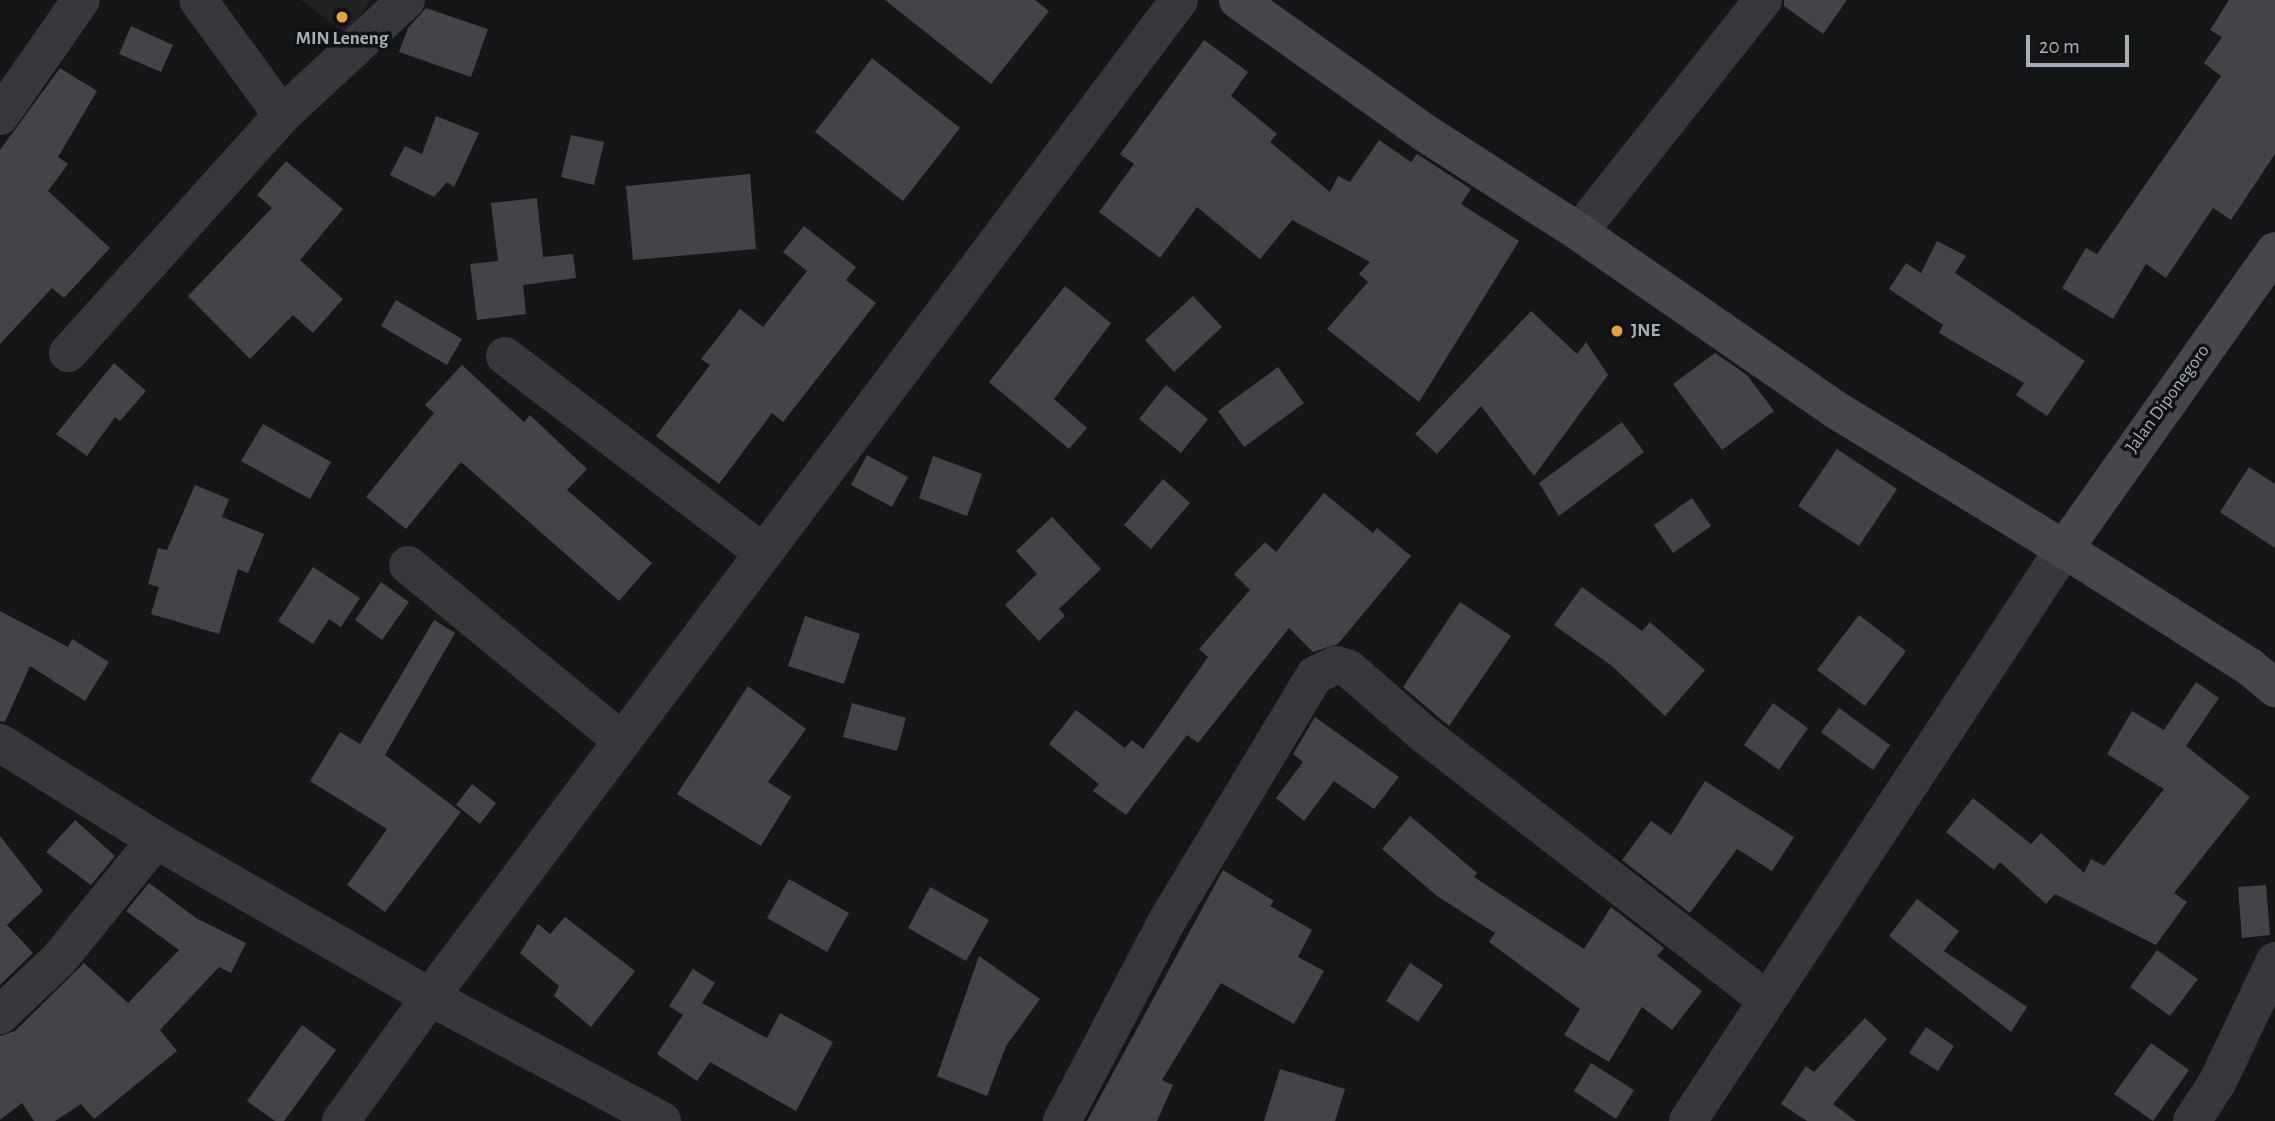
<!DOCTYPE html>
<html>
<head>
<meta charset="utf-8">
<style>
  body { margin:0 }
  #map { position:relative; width:2275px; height:1121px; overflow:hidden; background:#151617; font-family:"Alegreya Sans",sans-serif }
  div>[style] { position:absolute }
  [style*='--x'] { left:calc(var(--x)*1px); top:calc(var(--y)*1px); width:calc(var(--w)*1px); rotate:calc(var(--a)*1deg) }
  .built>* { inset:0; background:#212224 }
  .building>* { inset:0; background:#424447 }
  .minor>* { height:38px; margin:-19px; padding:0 19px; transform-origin:19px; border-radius:19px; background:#37383c }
  .tertiary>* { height:38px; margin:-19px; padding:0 19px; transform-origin:19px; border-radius:19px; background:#37383c }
  .secondary>* { height:38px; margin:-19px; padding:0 19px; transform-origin:19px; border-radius:19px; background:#45474c }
  .dots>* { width:19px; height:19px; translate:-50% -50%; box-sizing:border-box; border:4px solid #101112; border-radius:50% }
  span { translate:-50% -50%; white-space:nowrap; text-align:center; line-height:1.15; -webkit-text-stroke:7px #101112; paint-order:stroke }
  .poi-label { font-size:19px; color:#a8aeb6; font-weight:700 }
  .left { translate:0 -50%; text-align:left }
  .street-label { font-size:19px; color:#a8aeb6 }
  .scale { position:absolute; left:2026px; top:35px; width:103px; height:32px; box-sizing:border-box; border:4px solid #a8aeb6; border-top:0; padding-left:9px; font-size:21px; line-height:24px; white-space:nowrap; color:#a8aeb6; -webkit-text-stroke:5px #101112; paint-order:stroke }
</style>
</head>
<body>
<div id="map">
  <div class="built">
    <div style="clip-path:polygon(301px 0,370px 0,348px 35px)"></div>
  </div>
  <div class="building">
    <div style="clip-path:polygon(885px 0,1035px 0,1049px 11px,991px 84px)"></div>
    <div style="clip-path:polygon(1784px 0,1847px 0,1823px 34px,1784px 6px)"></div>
    <div style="clip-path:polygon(2229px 0,2275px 0,2275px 154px,2231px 220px,2213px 208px,2166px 278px,2146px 264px,2113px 319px,2062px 288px,2086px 248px,2097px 254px,2221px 76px,2204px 63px,2222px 37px,2210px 30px)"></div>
    <div style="clip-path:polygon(426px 8px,488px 29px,471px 77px,399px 52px,408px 28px)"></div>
    <div style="clip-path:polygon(131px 26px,173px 45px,161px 72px,119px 54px)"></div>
    <div style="clip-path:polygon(1204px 40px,1248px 72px,1231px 96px,1277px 134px,1270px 142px,1330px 192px,1338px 176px,1350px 182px,1379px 140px,1411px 162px,1417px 154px,1471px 189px,1461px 204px,1519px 241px,1419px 402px,1327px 329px,1368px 282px,1359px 274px,1370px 262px,1292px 220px,1260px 259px,1197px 207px,1160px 258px,1099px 212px,1134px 164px,1120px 154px)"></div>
    <div style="clip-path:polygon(872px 58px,960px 128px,903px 201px,815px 132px)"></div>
    <div style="clip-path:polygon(60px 68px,97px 91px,58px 157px,68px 164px,48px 191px,110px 248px,64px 298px,52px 288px,0 344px,0 150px)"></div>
    <div style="clip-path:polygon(436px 116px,479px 133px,454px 187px,447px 182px,434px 197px,390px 175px,405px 146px,422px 154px)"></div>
    <div style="clip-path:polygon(571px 135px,604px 142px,594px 185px,561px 177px)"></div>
    <div style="clip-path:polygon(286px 161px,343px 209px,300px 260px,343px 299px,313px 333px,293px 315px,250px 359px,188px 296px,272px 208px,257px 195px)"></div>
    <div style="clip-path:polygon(750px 174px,756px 249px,633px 260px,626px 186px)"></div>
    <div style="clip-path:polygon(537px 198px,543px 257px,573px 254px,576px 278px,523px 285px,526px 314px,477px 320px,470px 264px,498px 261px,491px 203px)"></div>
    <div style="clip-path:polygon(804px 226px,856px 267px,846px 280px,876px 303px,783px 422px,772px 413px,719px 484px,656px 436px,710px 365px,701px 359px,740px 309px,763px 327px,807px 271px,783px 252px)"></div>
    <div style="clip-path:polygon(1937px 241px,1966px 256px,1955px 273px,2085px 361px,2047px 416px,2016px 395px,2024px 383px,1939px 333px,1943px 325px,1889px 289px,1906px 263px,1921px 273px)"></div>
    <div style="clip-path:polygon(1065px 286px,1111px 323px,1054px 399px,1087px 428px,1069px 449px,989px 382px)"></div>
    <div style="clip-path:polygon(1193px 296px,1222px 327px,1174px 372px,1145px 340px)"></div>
    <div style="clip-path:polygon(396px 300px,462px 339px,447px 365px,381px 326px)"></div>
    <div style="clip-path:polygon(1531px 311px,1577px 354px,1586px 342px,1608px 375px,1534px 476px,1481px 406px,1437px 454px,1415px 434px)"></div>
    <div style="clip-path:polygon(1715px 353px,1747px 375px,1774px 411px,1722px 450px,1673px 384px)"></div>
    <div style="clip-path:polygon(114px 363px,146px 391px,120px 421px,115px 417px,87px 456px,56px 434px)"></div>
    <div style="clip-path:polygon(462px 365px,524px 422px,530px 415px,587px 469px,567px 490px,652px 563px,619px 601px,461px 462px,406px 529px,366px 497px,434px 413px,425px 405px)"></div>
    <div style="clip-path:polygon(1278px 367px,1304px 403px,1244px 447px,1218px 411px)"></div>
    <div style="clip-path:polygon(1166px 385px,1208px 419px,1181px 453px,1139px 419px)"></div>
    <div style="clip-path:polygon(1622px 422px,1644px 452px,1559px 516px,1539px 483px)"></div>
    <div style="clip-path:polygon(263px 424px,331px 462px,310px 499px,241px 461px)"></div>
    <div style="clip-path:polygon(1837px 449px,1897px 489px,1859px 546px,1798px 506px)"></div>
    <div style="clip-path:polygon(867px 455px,908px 477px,892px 507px,851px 485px)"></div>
    <div style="clip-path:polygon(933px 456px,982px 474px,967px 516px,919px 498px)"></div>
    <div style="clip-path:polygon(2249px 467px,2275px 484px,2275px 548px,2220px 512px)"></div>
    <div style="clip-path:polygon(1163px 479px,1190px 503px,1151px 549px,1124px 525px)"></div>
    <div style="clip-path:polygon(195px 485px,229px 499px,222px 517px,264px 534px,248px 573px,238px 569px,219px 634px,151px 614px,159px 587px,148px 584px,158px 548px,167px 550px)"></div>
    <div style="clip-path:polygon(1324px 493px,1373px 533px,1377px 528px,1411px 556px,1338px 644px,1313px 652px,1289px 628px,1198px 743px,1187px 735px,1126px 815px,1093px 791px,1099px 784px,1049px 744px,1076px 710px,1125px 748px,1132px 740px,1143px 749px,1208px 657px,1199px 649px,1250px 590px,1234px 574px,1265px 542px,1276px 552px)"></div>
    <div style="clip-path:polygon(1692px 498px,1711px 526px,1673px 553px,1654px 525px)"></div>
    <div style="clip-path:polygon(1052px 517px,1101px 569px,1059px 609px,1065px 616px,1039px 641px,1005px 605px,1037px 574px,1016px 551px)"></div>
    <div style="clip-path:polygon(313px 567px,360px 598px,341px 627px,329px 619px,313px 644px,278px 621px)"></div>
    <div style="clip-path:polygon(381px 582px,409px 602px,382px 640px,355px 620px)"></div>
    <div style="clip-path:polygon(1582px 587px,1642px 631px,1650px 622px,1705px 670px,1665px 716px,1612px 666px,1554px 625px)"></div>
    <div style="clip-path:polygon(1460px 602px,1511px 636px,1449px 726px,1403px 687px)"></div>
    <div style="clip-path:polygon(0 611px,68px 647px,72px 639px,109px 662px,85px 701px,30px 666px,5px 722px,0 721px)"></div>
    <div style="clip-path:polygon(1859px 615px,1906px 651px,1865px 706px,1817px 670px)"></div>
    <div style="clip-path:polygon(805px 616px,860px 634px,844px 684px,788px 666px)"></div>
    <div style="clip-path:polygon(434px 620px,455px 633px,385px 755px,461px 812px,385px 912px,347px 885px,387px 829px,310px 781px,340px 732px,360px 744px)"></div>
    <div style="clip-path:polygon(2196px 682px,2219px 698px,2186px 746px,2250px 797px,2174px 893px,2187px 902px,2156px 945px,2055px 894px,2046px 904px,2000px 862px,1994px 870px,1946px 832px,1973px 798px,2031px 844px,2041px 833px,2084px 873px,2091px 859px,2104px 866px,2164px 789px,2107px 754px,2132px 711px,2164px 730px)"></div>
    <div style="clip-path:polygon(748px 686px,806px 729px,768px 782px,791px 797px,761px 846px,677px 794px)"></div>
    <div style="clip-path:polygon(852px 703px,906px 718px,897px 751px,843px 737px)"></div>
    <div style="clip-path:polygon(1773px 703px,1808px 728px,1779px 770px,1744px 745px)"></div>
    <div style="clip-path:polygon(1839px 708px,1890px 745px,1873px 770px,1821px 732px)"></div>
    <div style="clip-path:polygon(1315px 717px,1399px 777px,1374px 809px,1334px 781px,1304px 821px,1276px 798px,1303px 762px,1293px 754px)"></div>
    <div style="clip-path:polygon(1705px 781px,1794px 837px,1772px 871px,1737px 849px,1690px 913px,1622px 860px,1651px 821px,1671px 835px)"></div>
    <div style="clip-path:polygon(472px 784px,496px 803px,480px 824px,456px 805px)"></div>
    <div style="clip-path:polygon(1410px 816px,1477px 873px,1474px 877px,1584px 949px,1611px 907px,1664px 948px,1657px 956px,1702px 991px,1672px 1030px,1642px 1007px,1609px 1062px,1564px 1035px,1580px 1009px,1489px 942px,1495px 933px,1437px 896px,1382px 849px)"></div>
    <div style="clip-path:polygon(75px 820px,115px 856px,91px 885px,46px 852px)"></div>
    <div style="clip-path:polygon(0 836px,43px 891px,7px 925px,33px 953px,0 985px)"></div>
    <div style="clip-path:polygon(1223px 870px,1274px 901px,1270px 906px,1312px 930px,1298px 957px,1324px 971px,1294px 1024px,1221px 983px,1162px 1080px,1173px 1085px,1157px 1121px,1087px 1121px)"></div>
    <div style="clip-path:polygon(789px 879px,849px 913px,827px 952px,767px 918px)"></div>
    <div style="clip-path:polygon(149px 883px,196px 918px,246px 943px,231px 973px,219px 967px,160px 1030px,177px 1051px,94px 1119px,81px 1104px,55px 1121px,34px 1121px,22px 1103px,0 1120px,0 1036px,15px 1031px,84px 963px,128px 1003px,179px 950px,126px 911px)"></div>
    <div style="clip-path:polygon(2266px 885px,2270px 935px,2242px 938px,2238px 887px)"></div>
    <div style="clip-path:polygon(930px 887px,989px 920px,966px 961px,908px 928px)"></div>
    <div style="clip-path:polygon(1917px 899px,1959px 931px,1944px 951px,2027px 1007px,2011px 1032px,1889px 936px)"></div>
    <div style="clip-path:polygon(565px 917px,635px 971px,591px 1027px,554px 996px,559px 986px,520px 953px,538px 924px,550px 934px)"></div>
    <div style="clip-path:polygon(2157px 950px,2198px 979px,2170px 1016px,2130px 987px)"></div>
    <div style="clip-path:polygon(979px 956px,1040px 999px,1006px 1046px,987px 1096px,937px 1076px)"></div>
    <div style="clip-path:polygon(1410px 963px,1443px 985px,1418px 1022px,1386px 1001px)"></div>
    <div style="clip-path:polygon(693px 969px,715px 983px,702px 1003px,767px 1038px,780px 1013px,833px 1042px,796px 1111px,710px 1062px,697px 1081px,657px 1054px,683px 1015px,669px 1006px)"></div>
    <div style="clip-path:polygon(1865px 1018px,1887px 1039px,1833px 1104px,1856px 1121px,1807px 1121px,1781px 1104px,1806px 1066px,1814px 1072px)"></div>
    <div style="clip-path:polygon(302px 1025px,336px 1050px,284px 1121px,275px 1121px,247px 1101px)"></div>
    <div style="clip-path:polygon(1926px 1027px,1954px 1046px,1938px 1071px,1909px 1053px)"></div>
    <div style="clip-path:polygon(2151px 1043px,2189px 1070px,2153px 1121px,2114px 1094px)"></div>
    <div style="clip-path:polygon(1591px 1063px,1634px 1090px,1616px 1119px,1574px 1091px)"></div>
    <div style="clip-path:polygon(1280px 1069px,1345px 1089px,1335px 1121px,1264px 1121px)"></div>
  </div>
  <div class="minor">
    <div style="--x:282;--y:115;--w:169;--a:-42.8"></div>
    <div style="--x:0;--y:116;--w:141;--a:-55.1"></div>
    <div style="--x:1579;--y:232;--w:296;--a:-51.6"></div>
    <div style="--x:68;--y:353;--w:320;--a:-48"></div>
    <div style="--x:282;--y:115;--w:142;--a:-126.1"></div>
    <div style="--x:505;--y:356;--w:323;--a:37.3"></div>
    <div style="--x:408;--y:565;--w:276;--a:39.4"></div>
    <div style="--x:0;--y:1015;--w:83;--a:-43.5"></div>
    <div style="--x:60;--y:958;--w:152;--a:-50.9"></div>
    <div style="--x:341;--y:1121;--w:153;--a:-54.3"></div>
    <div style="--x:1062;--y:1121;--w:226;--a:-62.3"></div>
    <div style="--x:1167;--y:921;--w:287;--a:-59"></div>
    <div style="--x:1315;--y:675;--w:23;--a:-25"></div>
    <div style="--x:1336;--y:665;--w:14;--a:17"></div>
    <div style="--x:1349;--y:669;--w:101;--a:41"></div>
    <div style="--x:1425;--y:735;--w:430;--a:37.8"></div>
    <div style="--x:2192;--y:1121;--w:45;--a:-56.7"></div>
    <div style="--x:2217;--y:1083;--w:135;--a:-64.6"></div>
  </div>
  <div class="tertiary">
    <div style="--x:0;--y:743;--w:184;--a:31.9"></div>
    <div style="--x:156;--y:840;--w:316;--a:29.8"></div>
    <div style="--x:430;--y:997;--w:263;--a:28.1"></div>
    <div style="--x:430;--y:997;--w:1247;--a:-53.08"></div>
    <div style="--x:1688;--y:1121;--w:685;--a:-56.68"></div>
  </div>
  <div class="secondary">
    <div style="--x:1238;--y:0;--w:229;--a:35.4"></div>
    <div style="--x:1425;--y:133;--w:183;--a:32.7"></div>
    <div style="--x:1579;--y:232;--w:313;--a:34.7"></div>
    <div style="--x:1836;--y:410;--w:267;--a:31.4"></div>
    <div style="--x:2064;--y:549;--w:220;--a:32.4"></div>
    <div style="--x:2250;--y:667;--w:33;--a:40"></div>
    <div style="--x:2064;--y:549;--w:365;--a:-54.7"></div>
  </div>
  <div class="dots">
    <div style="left:342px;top:17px;background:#e7a23d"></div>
    <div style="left:1617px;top:331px;background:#e7a23d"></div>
  </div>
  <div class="poi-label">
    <span style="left:342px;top:39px">MIN Leneng</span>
    <span class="left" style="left:1631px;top:331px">JNE</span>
  </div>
  <div class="street-label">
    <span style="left:2168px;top:399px;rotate:-54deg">Jalan Diponegoro</span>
  </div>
  <div class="scale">20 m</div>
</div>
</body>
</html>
